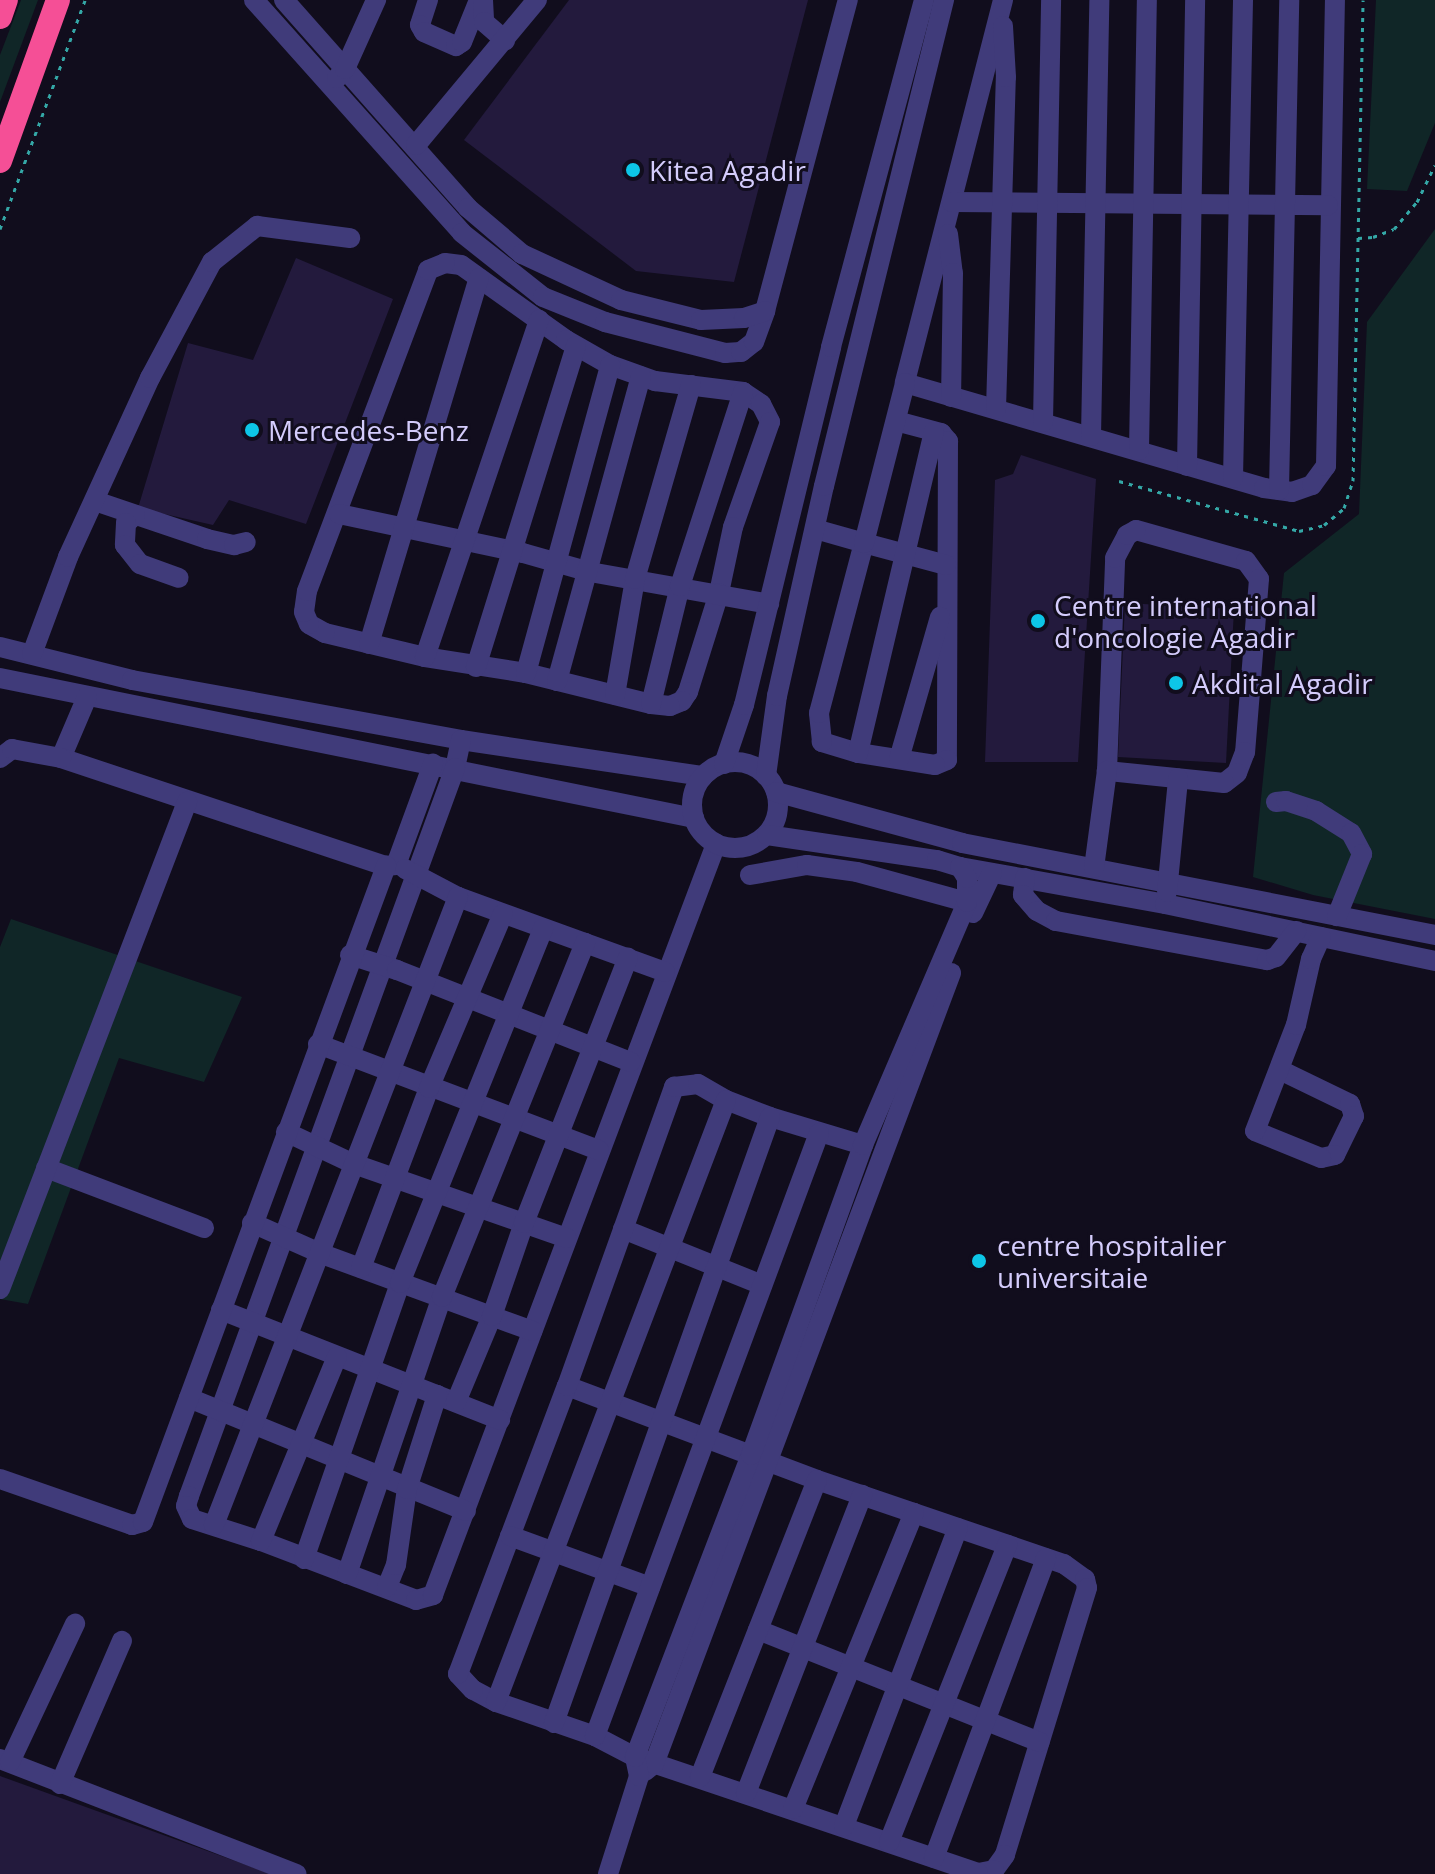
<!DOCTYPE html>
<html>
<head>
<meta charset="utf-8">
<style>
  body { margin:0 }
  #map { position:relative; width:1435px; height:1874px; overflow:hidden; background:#110d1d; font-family:"Open Sans",sans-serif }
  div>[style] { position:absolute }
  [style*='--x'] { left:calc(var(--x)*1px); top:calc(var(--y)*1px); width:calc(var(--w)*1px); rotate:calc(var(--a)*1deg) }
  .green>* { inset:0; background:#102627 }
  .building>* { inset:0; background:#231a3d }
  .path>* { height:3px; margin-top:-1.5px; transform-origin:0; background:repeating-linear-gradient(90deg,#34a8a7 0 4px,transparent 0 10px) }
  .minor>* { height:20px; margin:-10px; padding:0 10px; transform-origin:10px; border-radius:10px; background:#403b7a }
  .minor>.ring { margin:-10px; padding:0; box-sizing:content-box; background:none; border:20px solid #403b7a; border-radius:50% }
  .highway>* { height:24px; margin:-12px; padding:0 12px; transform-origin:12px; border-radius:12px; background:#f54f96 }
  .dots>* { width:22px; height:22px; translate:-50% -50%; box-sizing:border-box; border:4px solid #110d1d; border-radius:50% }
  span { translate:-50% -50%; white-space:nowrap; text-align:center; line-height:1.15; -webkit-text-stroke:6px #110d1d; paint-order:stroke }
  .poi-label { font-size:28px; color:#d4ccfc }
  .left { translate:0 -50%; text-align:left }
</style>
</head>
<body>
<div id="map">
  <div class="green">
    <div style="clip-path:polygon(21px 0,38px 0,0 102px,0 55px)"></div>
    <div style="clip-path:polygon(1376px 0,1435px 0,1435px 123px,1407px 191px,1367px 189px)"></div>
    <div style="clip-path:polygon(1435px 229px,1435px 919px,1313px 895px,1253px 877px,1284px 573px,1359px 514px,1367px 322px)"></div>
    <div style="clip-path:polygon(11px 919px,242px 997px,204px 1082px,119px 1058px,28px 1304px,0 1299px,0 947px)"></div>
  </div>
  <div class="building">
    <div style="clip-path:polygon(569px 0,808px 0,734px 282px,636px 271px,464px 140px)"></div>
    <div style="clip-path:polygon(296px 258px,393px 299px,306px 524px,229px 500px,213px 525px,138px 508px,188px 343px,253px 360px)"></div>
    <div style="clip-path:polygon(1021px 455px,1096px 479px,1078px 762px,985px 762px,995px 480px,1013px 474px)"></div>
    <div style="clip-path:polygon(1125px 603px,1234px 609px,1226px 763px,1118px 757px)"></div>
    <div style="clip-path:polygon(0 1776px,271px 1874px,0 1874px)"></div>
  </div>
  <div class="path">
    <div style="--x:0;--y:229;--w:244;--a:-69.6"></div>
    <div style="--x:1358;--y:238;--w:15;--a:-4"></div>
    <div style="--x:1373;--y:237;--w:22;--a:-21"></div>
    <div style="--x:1394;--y:229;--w:35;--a:-50"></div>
    <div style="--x:1417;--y:202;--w:41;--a:-64.1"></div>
    <div style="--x:1119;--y:481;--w:187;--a:15.5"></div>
    <div style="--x:1299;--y:531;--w:26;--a:-13"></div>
    <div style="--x:1324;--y:525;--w:26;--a:-40"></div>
    <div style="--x:1344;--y:508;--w:28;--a:-72"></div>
    <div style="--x:1353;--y:481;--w:481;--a:-88.8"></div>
  </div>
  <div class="minor">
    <div style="--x:254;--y:0;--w:312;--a:48.2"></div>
    <div style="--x:462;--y:233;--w:103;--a:38.3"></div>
    <div style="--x:543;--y:297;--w:67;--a:22"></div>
    <div style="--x:605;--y:322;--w:124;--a:14.5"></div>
    <div style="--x:725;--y:353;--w:16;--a:-4"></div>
    <div style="--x:741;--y:352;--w:16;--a:-38"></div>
    <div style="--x:754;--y:342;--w:33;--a:-70"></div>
    <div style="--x:765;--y:311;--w:322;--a:-75.1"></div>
    <div style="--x:284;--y:0;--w:278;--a:48.5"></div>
    <div style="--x:468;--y:208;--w:71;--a:40.4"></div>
    <div style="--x:522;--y:254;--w:109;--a:24.9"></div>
    <div style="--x:621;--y:300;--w:82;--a:14"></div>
    <div style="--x:701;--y:320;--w:43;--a:-2.7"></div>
    <div style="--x:744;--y:318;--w:22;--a:-18"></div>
    <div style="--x:428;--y:0;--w:26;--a:108"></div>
    <div style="--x:420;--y:25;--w:8;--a:60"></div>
    <div style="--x:424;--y:32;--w:35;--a:24"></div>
    <div style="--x:456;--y:46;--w:7;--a:-34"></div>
    <div style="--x:462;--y:42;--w:45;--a:-68"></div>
    <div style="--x:483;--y:0;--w:22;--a:87"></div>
    <div style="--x:484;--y:22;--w:28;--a:41"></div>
    <div style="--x:1003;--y:0;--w:395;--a:104.4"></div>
    <div style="--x:905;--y:383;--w:374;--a:16.3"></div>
    <div style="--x:1264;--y:488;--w:28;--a:8"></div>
    <div style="--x:1292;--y:492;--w:21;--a:-19"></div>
    <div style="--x:1312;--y:485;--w:24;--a:-54"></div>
    <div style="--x:1326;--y:466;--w:466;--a:-88.9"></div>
    <div style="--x:337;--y:78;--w:12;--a:-48"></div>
    <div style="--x:345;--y:69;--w:76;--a:-65.8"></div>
    <div style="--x:416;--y:145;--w:189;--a:-50.2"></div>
    <div style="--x:952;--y:202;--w:376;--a:0.5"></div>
    <div style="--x:948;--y:234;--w:39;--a:83"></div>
    <div style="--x:953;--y:273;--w:124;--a:90.9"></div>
    <div style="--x:445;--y:263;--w:16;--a:7"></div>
    <div style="--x:461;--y:265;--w:129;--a:35.5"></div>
    <div style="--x:566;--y:340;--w:51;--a:29.6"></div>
    <div style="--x:610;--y:365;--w:48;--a:19.6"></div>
    <div style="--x:655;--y:381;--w:89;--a:7.1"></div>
    <div style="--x:743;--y:392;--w:22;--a:34"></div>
    <div style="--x:761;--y:404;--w:20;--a:63"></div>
    <div style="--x:770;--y:422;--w:111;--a:109.4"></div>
    <div style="--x:733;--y:527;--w:67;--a:102"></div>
    <div style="--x:719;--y:593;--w:104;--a:107.4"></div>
    <div style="--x:688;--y:692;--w:11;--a:124"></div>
    <div style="--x:682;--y:701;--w:13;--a:157"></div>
    <div style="--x:670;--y:706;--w:19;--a:-174"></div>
    <div style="--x:651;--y:704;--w:129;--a:-166.1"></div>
    <div style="--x:526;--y:673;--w:102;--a:-171"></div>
    <div style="--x:425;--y:657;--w:103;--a:-166.5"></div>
    <div style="--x:325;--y:633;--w:18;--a:-151"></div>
    <div style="--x:309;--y:624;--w:13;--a:-113"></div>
    <div style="--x:304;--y:612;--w:21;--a:-82"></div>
    <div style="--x:307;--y:591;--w:343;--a:-69.3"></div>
    <div style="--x:428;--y:270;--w:18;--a:-22"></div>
    <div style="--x:996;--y:409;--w:332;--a:-88.3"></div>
    <div style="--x:1006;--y:77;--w:51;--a:-93.4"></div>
    <div style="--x:896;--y:421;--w:47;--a:14.9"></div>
    <div style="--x:941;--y:433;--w:11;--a:49"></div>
    <div style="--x:948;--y:441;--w:319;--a:90.2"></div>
    <div style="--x:947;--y:760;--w:13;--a:157"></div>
    <div style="--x:935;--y:765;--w:78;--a:-171.1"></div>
    <div style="--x:858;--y:753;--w:38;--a:-163"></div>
    <div style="--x:822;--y:742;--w:29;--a:-96"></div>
    <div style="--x:819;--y:713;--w:176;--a:-75.2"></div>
    <div style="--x:864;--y:543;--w:85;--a:15"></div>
    <div style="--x:1043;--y:422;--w:422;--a:-88.9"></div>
    <div style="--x:1091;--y:436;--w:436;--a:-88.9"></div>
    <div style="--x:1139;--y:450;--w:450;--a:-89"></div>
    <div style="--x:1187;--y:466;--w:466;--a:-89"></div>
    <div style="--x:1233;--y:478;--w:478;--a:-88.8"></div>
    <div style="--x:1279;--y:490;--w:490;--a:-88.8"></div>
    <div style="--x:95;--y:501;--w:118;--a:18.7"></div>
    <div style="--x:207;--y:539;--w:28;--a:13"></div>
    <div style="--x:234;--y:545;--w:12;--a:-14"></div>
    <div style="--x:339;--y:514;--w:188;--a:12"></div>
    <div style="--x:523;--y:553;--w:70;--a:15.8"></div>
    <div style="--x:590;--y:572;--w:182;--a:10.1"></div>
    <div style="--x:135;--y:515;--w:12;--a:138"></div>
    <div style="--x:126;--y:523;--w:22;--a:93"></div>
    <div style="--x:125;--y:545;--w:24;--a:52"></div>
    <div style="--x:140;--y:564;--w:41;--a:19.7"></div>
    <div style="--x:815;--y:529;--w:51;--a:15.9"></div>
    <div style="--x:864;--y:543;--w:165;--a:-75.6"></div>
    <div style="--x:1136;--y:530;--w:114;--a:15.7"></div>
    <div style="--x:1246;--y:561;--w:22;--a:54"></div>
    <div style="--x:1259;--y:579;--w:174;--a:94.6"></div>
    <div style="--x:1245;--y:752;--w:22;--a:111"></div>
    <div style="--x:1237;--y:773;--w:16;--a:142"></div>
    <div style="--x:1224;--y:783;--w:118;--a:-174.1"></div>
    <div style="--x:1107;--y:771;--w:213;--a:-87.8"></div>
    <div style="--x:1115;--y:558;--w:26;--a:-62"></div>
    <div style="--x:1127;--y:535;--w:10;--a:-29"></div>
    <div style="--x:369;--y:644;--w:382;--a:-73.3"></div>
    <div style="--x:0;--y:647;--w:136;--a:14"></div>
    <div style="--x:132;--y:680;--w:334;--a:10.3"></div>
    <div style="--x:461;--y:740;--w:245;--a:8.5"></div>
    <div style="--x:32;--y:654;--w:103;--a:-69.6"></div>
    <div style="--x:68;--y:557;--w:197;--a:-65.4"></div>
    <div style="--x:150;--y:378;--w:132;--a:-61.9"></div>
    <div style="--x:212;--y:262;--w:58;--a:-38.7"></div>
    <div style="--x:257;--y:226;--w:94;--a:7.4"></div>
    <div style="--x:425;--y:657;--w:356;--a:-71.3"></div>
    <div style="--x:476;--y:667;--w:336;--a:-72.7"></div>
    <div style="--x:526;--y:673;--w:319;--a:-74.7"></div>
    <div style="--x:0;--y:678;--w:708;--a:11.41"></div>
    <div style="--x:557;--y:681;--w:316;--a:-74.6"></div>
    <div style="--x:615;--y:695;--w:118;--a:-80.2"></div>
    <div style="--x:635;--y:579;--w:202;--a:-73.9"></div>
    <div style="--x:87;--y:697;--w:66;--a:113.1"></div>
    <div style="--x:61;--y:758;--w:342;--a:18.4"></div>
    <div style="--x:386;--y:866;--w:10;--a:-6"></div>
    <div style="--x:396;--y:865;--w:108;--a:-69.9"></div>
    <div style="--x:651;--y:704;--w:122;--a:-76.2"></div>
    <div style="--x:680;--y:586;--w:204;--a:-72"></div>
    <div style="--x:461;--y:740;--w:29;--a:102"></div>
    <div style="--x:455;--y:768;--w:775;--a:110.07"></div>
    <div style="--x:189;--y:1496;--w:10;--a:107"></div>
    <div style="--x:186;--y:1506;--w:14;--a:65"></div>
    <div style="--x:192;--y:1519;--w:72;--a:17.7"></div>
    <div style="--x:261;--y:1541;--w:166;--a:20.8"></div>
    <div style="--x:416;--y:1600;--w:18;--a:-16"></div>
    <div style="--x:433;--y:1595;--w:803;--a:-69.35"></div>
    <div style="--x:858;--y:753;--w:330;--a:-76.7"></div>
    <div style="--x:0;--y:758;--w:15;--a:-37"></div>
    <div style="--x:12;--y:749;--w:50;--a:10.4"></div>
    <div style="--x:899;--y:759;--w:148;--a:-73.9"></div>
    <div class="ring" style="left:692px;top:762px;width:66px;height:66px"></div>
    <div style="--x:724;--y:764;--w:62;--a:-71.3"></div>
    <div style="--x:744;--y:705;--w:368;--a:-76.3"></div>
    <div style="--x:831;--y:347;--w:359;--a:-75"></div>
    <div style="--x:766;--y:776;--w:81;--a:-82.2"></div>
    <div style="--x:777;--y:696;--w:215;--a:-77.4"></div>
    <div style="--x:824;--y:486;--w:501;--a:-76.13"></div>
    <div style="--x:776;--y:792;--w:193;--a:15.3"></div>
    <div style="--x:962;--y:843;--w:482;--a:11"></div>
    <div style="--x:1276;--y:802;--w:10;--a:-6"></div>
    <div style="--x:1286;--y:801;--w:32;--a:18"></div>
    <div style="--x:1316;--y:811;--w:41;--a:32.2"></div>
    <div style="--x:1351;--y:833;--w:24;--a:62"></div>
    <div style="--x:1362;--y:854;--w:67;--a:112"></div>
    <div style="--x:767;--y:835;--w:172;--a:8.4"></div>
    <div style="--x:937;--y:860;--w:24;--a:17"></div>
    <div style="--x:960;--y:867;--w:208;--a:10.2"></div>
    <div style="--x:1165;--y:904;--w:276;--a:11.9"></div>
    <div style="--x:1094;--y:868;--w:98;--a:-82.4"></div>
    <div style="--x:405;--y:869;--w:60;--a:27.8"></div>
    <div style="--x:458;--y:897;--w:220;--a:19.9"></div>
    <div style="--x:750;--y:875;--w:58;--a:-10"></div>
    <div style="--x:807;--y:865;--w:50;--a:8"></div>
    <div style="--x:857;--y:872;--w:114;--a:15.3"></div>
    <div style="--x:1025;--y:878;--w:17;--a:97"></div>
    <div style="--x:1023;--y:895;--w:21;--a:49"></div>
    <div style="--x:1037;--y:911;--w:21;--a:28"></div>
    <div style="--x:1056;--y:921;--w:215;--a:10.5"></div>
    <div style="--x:1267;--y:960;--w:9;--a:-18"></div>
    <div style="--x:1276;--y:957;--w:33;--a:-52"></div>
    <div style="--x:1167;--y:892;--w:114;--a:-84.4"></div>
    <div style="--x:973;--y:913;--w:44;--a:-64.6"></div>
    <div style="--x:350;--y:955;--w:49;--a:17.7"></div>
    <div style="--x:397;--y:970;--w:251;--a:21.5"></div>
    <div style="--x:318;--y:1044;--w:300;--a:20.7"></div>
    <div style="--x:1280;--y:1070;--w:78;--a:25.9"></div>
    <div style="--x:1350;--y:1104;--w:13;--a:72"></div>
    <div style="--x:1354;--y:1116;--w:43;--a:116"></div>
    <div style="--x:1335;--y:1155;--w:14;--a:168"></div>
    <div style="--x:1321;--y:1158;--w:71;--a:-157.8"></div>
    <div style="--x:1255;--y:1131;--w:114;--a:-68.9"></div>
    <div style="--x:1296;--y:1025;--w:68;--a:-77.2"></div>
    <div style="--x:1311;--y:959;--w:24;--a:-66"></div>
    <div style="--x:286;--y:1132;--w:75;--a:25.2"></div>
    <div style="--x:354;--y:1164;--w:225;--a:19.2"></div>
    <div style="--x:46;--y:1168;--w:169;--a:20.8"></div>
    <div style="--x:252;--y:1223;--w:77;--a:23.9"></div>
    <div style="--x:322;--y:1254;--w:224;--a:20.1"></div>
    <div style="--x:623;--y:1229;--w:150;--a:21.9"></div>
    <div style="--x:361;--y:1268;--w:192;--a:-69.3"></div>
    <div style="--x:429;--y:1088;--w:189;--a:-67"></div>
    <div style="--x:0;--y:1289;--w:522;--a:-68.99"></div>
    <div style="--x:221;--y:1310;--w:300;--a:21.5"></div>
    <div style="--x:567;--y:1386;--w:267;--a:20.6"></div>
    <div style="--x:817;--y:1480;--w:261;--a:18.8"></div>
    <div style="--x:1064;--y:1564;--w:26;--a:36"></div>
    <div style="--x:1085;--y:1579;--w:9;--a:77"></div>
    <div style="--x:1087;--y:1588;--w:279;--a:107.1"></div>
    <div style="--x:1005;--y:1855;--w:19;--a:126"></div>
    <div style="--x:994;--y:1870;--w:16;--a:169"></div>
    <div style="--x:978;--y:1873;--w:362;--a:-161.3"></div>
    <div style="--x:635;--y:1757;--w:45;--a:-152.3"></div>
    <div style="--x:595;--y:1736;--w:105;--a:-161"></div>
    <div style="--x:496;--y:1702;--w:26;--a:-152"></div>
    <div style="--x:473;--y:1690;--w:22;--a:-133"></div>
    <div style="--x:458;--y:1674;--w:308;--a:-69.3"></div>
    <div style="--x:567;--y:1386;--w:318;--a:-70.3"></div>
    <div style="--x:674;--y:1087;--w:24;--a:-7"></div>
    <div style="--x:698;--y:1084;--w:32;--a:30"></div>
    <div style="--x:726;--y:1100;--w:47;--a:21.1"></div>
    <div style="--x:770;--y:1117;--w:97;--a:16.8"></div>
    <div style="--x:189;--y:1398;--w:299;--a:22.2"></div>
    <div style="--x:456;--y:1402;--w:93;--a:-67.3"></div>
    <div style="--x:492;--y:1316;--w:98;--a:-71"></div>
    <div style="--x:524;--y:1223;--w:285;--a:-68.6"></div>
    <div style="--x:0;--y:1479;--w:140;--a:19.2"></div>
    <div style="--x:132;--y:1525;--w:11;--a:-15"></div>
    <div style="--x:143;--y:1522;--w:700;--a:-69.67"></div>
    <div style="--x:214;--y:1525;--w:674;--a:-68.77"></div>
    <div style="--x:510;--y:1536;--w:149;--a:20"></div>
    <div style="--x:261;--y:1541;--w:199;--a:-67.6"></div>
    <div style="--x:304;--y:1559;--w:292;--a:-70.8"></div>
    <div style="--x:400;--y:1283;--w:382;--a:-68"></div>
    <div style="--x:347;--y:1574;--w:293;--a:-71.1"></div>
    <div style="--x:442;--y:1297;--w:382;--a:-68"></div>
    <div style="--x:387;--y:1587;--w:24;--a:-68"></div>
    <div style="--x:396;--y:1565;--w:77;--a:-81.8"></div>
    <div style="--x:407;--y:1489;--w:99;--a:-72.3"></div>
    <div style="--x:758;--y:1630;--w:303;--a:21.7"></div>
    <div style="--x:496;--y:1702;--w:644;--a:-69.09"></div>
    <div style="--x:554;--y:1723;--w:643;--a:-70.38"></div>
    <div style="--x:595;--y:1736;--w:643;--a:-69.62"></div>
    <div style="--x:0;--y:1759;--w:318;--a:21.2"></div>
    <div style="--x:10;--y:1762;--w:153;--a:-64.8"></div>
    <div style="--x:645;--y:1771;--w:11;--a:-38"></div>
    <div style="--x:654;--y:1764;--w:845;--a:-69.42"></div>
    <div style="--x:700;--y:1777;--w:319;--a:-68.5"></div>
    <div style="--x:60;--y:1784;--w:156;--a:-66.6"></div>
    <div style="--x:746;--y:1793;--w:320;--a:-68.7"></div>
    <div style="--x:793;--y:1809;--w:320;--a:-67.8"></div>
    <div style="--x:844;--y:1826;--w:319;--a:-69.1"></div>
    <div style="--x:889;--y:1842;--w:320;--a:-68.3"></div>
    <div style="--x:934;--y:1858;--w:320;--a:-69.5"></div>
    <div style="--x:608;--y:1874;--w:103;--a:-72.4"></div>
    <div style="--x:639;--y:1776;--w:19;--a:-102"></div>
    <div style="--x:635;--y:1757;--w:324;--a:-69"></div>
    <div style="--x:751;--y:1455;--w:330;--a:-70.1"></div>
    <div style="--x:863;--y:1145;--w:264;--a:-66.8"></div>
    <div style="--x:967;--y:902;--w:24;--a:-90"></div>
    <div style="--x:967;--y:878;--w:13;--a:-122"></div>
  </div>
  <div class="highway">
    <div style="--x:0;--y:17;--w:18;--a:-71"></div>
    <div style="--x:0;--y:161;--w:171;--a:-70.2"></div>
  </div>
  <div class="dots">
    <div style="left:633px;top:170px;background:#0dc6e7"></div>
    <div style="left:252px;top:430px;background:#0dc6e7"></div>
    <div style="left:1038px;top:621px;background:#0dc6e7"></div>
    <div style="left:1176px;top:683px;background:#0dc6e7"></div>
    <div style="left:979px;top:1261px;background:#0dc6e7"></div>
  </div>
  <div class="poi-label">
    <span class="left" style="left:649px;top:170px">Kitea Agadir</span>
    <span class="left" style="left:268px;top:430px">Mercedes-Benz</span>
    <span class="left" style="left:1054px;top:621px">Centre international<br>d'oncologie Agadir</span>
    <span class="left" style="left:1192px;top:683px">Akdital Agadir</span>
    <span class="left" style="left:997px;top:1261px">centre hospitalier<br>universitaie</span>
  </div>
</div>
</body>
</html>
